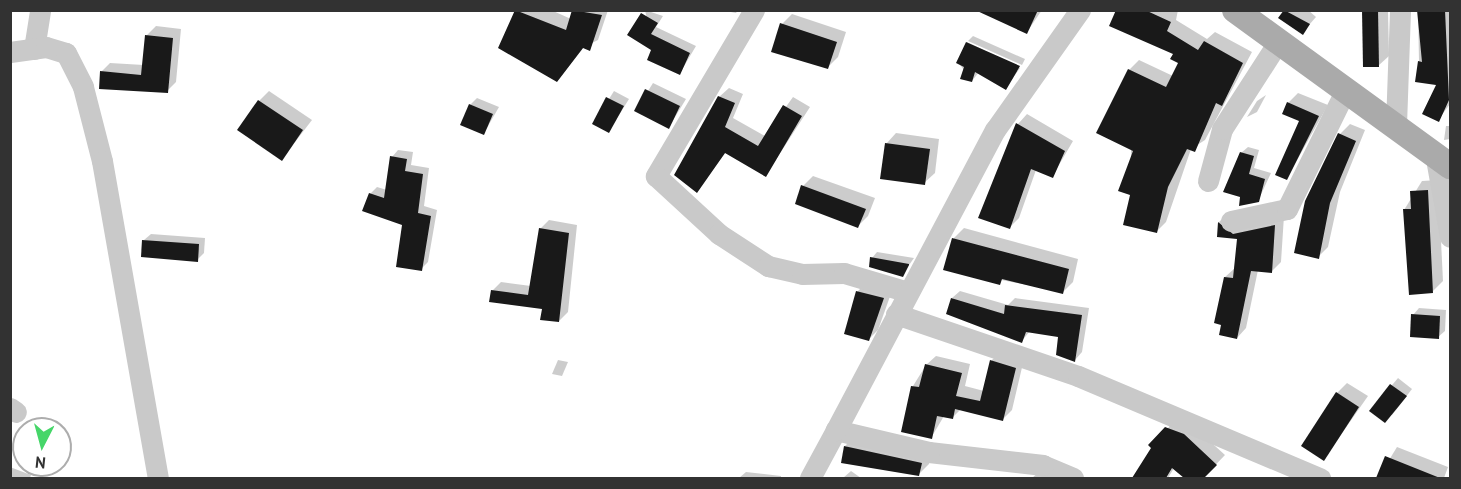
<!DOCTYPE html>
<html>
<head>
<meta charset="utf-8">
<style>
  body { margin:0 }
  #map { position:relative; width:1461px; height:489px; overflow:hidden; background:#fff; font-family:"PT Sans",sans-serif }
  div>[style] { position:absolute }
  [style*='--x'] { left:calc(var(--x)*1px); top:calc(var(--y)*1px); width:calc(var(--w)*1px); rotate:calc(var(--a)*1deg) }
  .shadow>* { inset:0; background:#0003 }
  .building>* { inset:0; background:#191919 }
  .minor>* { height:21px; margin:-10.5px; padding:0 10.5px; transform-origin:10.5px; border-radius:10.5px; background:#c9c9c9 }
  .major>* { height:26px; margin:-13px; padding:0 13px; transform-origin:13px; border-radius:13px; background:#aaa }
  span { translate:-50% -50%; white-space:nowrap; text-align:center; line-height:1.15; -webkit-text-stroke:6px #fff; paint-order:stroke }
  .frame { position:absolute; inset:0; border:12px solid #323232; pointer-events:none }
  .north { position:absolute; left:12px; top:417px; width:60px; height:60px; box-sizing:border-box; background:#fff; border:2px solid #adadad; border-radius:50%; rotate:186deg; font-size:16px; font-weight:700; line-height:24px; text-align:center; color:#323232 }
  .north::after { content:''; display:block; margin:auto; width:21px; height:27px; background:#46d669; clip-path:polygon(50% 0,100% 100%,50% 72%,0 100%) }
</style>
</head>
<body>
<div id="map">
  <div class="shadow">
    <div style="clip-path:polygon(517px 10px,551px 10px,571px 19px,574px 10px,608px 10px,598px 40px,584px 47px,557px 81px,500px 47px)"></div>
    <div style="clip-path:polygon(645px 10px,663px 16px,656px 27px,696px 46px,680px 73px,653px 49px)"></div>
    <div style="clip-path:polygon(720px 10px,738px 10px,736px 13px)"></div>
    <div style="clip-path:polygon(976px 10px,1042px 10px,1027px 32px)"></div>
    <div style="clip-path:polygon(1118px 10px,1178px 10px,1176px 20px,1207px 39px,1215px 32px,1252px 52px,1205px 140px,1191px 149px,1166px 222px,1156px 232px,1132px 193px,1129px 70px,1139px 60px,1173px 76px,1180px 63px,1175px 53px)"></div>
    <div style="clip-path:polygon(1286px 10px,1308px 10px,1316px 17px,1302px 33px,1280px 17px)"></div>
    <div style="clip-path:polygon(1363px 10px,1388px 10px,1389px 56px,1378px 66px)"></div>
    <div style="clip-path:polygon(1418px 10px,1450px 10px,1450px 104px,1438px 120px,1438px 84px,1419px 62px)"></div>
    <div style="clip-path:polygon(792px 14px,846px 32px,838px 57px,828px 67px,782px 24px)"></div>
    <div style="clip-path:polygon(156px 26px,181px 29px,176px 82px,167px 91px,101px 72px,110px 63px,144px 65px,147px 35px)"></div>
    <div style="clip-path:polygon(973px 36px,1025px 59px,1022px 65px,968px 41px)"></div>
    <div style="clip-path:polygon(967px 42px,1020px 68px,1006px 88px,979px 72px,972px 81px,958px 62px)"></div>
    <div style="clip-path:polygon(653px 83px,686px 99px,669px 127px,636px 110px)"></div>
    <div style="clip-path:polygon(729px 88px,743px 94px,733px 118px,765px 136px,793px 97px,810px 107px,766px 175px,726px 152px,697px 191px,719px 97px)"></div>
    <div style="clip-path:polygon(269px 91px,312px 120px,282px 159px,259px 101px)"></div>
    <div style="clip-path:polygon(614px 91px,629px 99px,609px 131px,594px 123px)"></div>
    <div style="clip-path:polygon(1298px 93px,1328px 105px,1287px 178px,1301px 120px,1288px 103px)"></div>
    <div style="clip-path:polygon(1266px 95px,1257px 112px,1247px 117px,1257px 101px)"></div>
    <div style="clip-path:polygon(477px 98px,499px 107px,484px 133px,470px 105px)"></div>
    <div style="clip-path:polygon(1027px 114px,1073px 141px,1052px 177px,1036px 170px,1019px 218px,1009px 228px,980px 218px,1018px 124px)"></div>
    <div style="clip-path:polygon(1350px 124px,1365px 130px,1340px 192px,1328px 247px,1318px 257px,1340px 134px)"></div>
    <div style="clip-path:polygon(1446px 126px,1450px 126px,1450px 139px,1444px 140px)"></div>
    <div style="clip-path:polygon(896px 133px,939px 139px,935px 173px,924px 183px,886px 144px)"></div>
    <div style="clip-path:polygon(1248px 147px,1259px 150px,1254px 168px,1271px 173px,1258px 201px,1241px 153px)"></div>
    <div style="clip-path:polygon(398px 150px,413px 152px,411px 165px,429px 168px,424px 206px,437px 210px,428px 262px,421px 269px,403px 224px,370px 194px,377px 187px,387px 190px,392px 157px)"></div>
    <div style="clip-path:polygon(813px 176px,875px 198px,868px 216px,858px 226px,803px 186px)"></div>
    <div style="clip-path:polygon(1438px 180px,1443px 281px,1433px 291px,1404px 210px,1422px 181px)"></div>
    <div style="clip-path:polygon(1228px 213px,1284px 216px,1281px 262px,1272px 271px,1258px 270px,1246px 328px,1237px 338px,1225px 277px,1235px 268px,1239px 237px,1219px 236px,1219px 222px)"></div>
    <div style="clip-path:polygon(549px 220px,577px 225px,568px 312px,559px 321px,543px 307px,492px 291px,501px 282px,531px 286px,540px 229px)"></div>
    <div style="clip-path:polygon(964px 228px,1078px 259px,1073px 282px,1063px 292px,945px 269px,954px 238px)"></div>
    <div style="clip-path:polygon(151px 234px,205px 238px,204px 253px,197px 260px,144px 240px)"></div>
    <div style="clip-path:polygon(877px 252px,914px 258px,902px 275px,872px 258px)"></div>
    <div style="clip-path:polygon(868px 281px,893px 288px,878px 330px,868px 340px,846px 333px,858px 291px)"></div>
    <div style="clip-path:polygon(960px 291px,1008px 305px,1015px 298px,1089px 308px,1082px 352px,1075px 360px,1060px 335px,1030px 331px,1021px 342px,952px 298px)"></div>
    <div style="clip-path:polygon(1419px 308px,1446px 310px,1445px 331px,1438px 337px,1413px 315px)"></div>
    <div style="clip-path:polygon(1001px 351px,1024px 359px,1012px 410px,1003px 419px,961px 409px,952px 418px,944px 416px,931px 438px,913px 386px,926px 365px,936px 356px,970px 364px,965px 386px,984px 391px,992px 360px)"></div>
    <div style="clip-path:polygon(558px 360px,568px 362px,562px 376px,552px 374px)"></div>
    <div style="clip-path:polygon(1398px 378px,1412px 389px,1392px 415px,1371px 410px)"></div>
    <div style="clip-path:polygon(1347px 383px,1368px 396px,1324px 459px,1337px 393px)"></div>
    <div style="clip-path:polygon(1175px 418px,1193px 426px,1225px 455px,1203px 478px,1186px 478px,1174px 468px,1168px 478px,1134px 478px)"></div>
    <div style="clip-path:polygon(855px 436px,931px 453px,929px 464px,919px 474px,845px 446px)"></div>
    <div style="clip-path:polygon(1397px 447px,1448px 467px,1444px 478px,1378px 478px)"></div>
    <div style="clip-path:polygon(10px 467px,31px 475px,30px 478px,10px 478px)"></div>
    <div style="clip-path:polygon(851px 471px,861px 478px,843px 478px)"></div>
    <div style="clip-path:polygon(746px 472px,781px 476px,781px 478px,739px 478px)"></div>
    <div style="clip-path:polygon(1038px 473px,1055px 478px,1032px 478px)"></div>
  </div>
  <div class="building">
    <div style="clip-path:polygon(515px 10px,566px 30px,572px 10px,602px 15px,590px 51px,583px 48px,557px 82px,498px 48px)"></div>
    <div style="clip-path:polygon(975px 10px,1038px 10px,1027px 34px)"></div>
    <div style="clip-path:polygon(1116px 10px,1145px 10px,1171px 22px,1167px 31px,1198px 50px,1204px 41px,1243px 63px,1222px 106px,1216px 103px,1195px 152px,1187px 149px,1168px 187px,1157px 233px,1123px 225px,1130px 195px,1118px 191px,1133px 151px,1096px 133px,1128px 69px,1166px 87px,1178px 63px,1170px 59px,1173px 54px,1109px 26px)"></div>
    <div style="clip-path:polygon(1284px 10px,1310px 24px,1303px 35px,1278px 18px)"></div>
    <div style="clip-path:polygon(1362px 10px,1378px 10px,1379px 67px,1363px 67px)"></div>
    <div style="clip-path:polygon(1417px 10px,1445px 10px,1449px 100px,1439px 122px,1422px 114px,1436px 85px,1415px 82px,1418px 61px,1422px 62px)"></div>
    <div style="clip-path:polygon(641px 13px,658px 23px,651px 34px,690px 53px,680px 75px,647px 60px,651px 50px,627px 35px)"></div>
    <div style="clip-path:polygon(780px 23px,837px 42px,828px 69px,771px 52px)"></div>
    <div style="clip-path:polygon(145px 35px,173px 38px,168px 93px,99px 89px,100px 71px,141px 75px)"></div>
    <div style="clip-path:polygon(966px 42px,1020px 66px,1006px 90px,975px 72px,972px 82px,960px 79px,964px 67px,956px 63px)"></div>
    <div style="clip-path:polygon(645px 89px,680px 106px,669px 129px,634px 111px)"></div>
    <div style="clip-path:polygon(718px 96px,735px 103px,725px 127px,758px 146px,783px 105px,802px 116px,766px 177px,725px 153px,697px 193px,674px 175px)"></div>
    <div style="clip-path:polygon(606px 97px,624px 106px,609px 133px,592px 124px)"></div>
    <div style="clip-path:polygon(258px 100px,303px 130px,282px 161px,237px 130px)"></div>
    <div style="clip-path:polygon(1287px 102px,1319px 116px,1287px 180px,1275px 175px,1299px 121px,1282px 114px)"></div>
    <div style="clip-path:polygon(469px 104px,493px 114px,484px 135px,460px 125px)"></div>
    <div style="clip-path:polygon(1016px 123px,1065px 151px,1053px 178px,1031px 169px,1010px 229px,978px 218px)"></div>
    <div style="clip-path:polygon(1338px 133px,1356px 141px,1330px 203px,1319px 259px,1294px 253px,1305px 201px)"></div>
    <div style="clip-path:polygon(885px 143px,930px 149px,925px 185px,880px 179px)"></div>
    <div style="clip-path:polygon(1240px 152px,1254px 156px,1249px 174px,1265px 179px,1259px 202px,1239px 206px,1240px 197px,1223px 192px)"></div>
    <div style="clip-path:polygon(390px 156px,407px 159px,405px 171px,423px 174px,418px 213px,431px 216px,422px 271px,396px 267px,402px 225px,362px 211px,369px 193px,384px 198px)"></div>
    <div style="clip-path:polygon(801px 185px,866px 209px,858px 228px,795px 204px)"></div>
    <div style="clip-path:polygon(1428px 190px,1433px 293px,1409px 295px,1403px 209px,1411px 209px,1410px 191px)"></div>
    <div style="clip-path:polygon(1218px 222px,1233px 234px,1275px 225px,1272px 273px,1251px 271px,1237px 339px,1219px 335px,1221px 325px,1214px 323px,1224px 277px,1233px 278px,1237px 239px,1217px 237px)"></div>
    <div style="clip-path:polygon(539px 228px,569px 233px,559px 322px,540px 320px,542px 309px,489px 302px,491px 290px,528px 295px)"></div>
    <div style="clip-path:polygon(952px 238px,1069px 269px,1063px 294px,1002px 279px,1000px 285px,943px 270px)"></div>
    <div style="clip-path:polygon(142px 240px,199px 244px,198px 262px,141px 257px)"></div>
    <div style="clip-path:polygon(870px 257px,909px 264px,909px 265px,903px 277px,869px 267px)"></div>
    <div style="clip-path:polygon(856px 291px,884px 298px,869px 341px,844px 334px)"></div>
    <div style="clip-path:polygon(951px 298px,1004px 314px,1005px 305px,1082px 315px,1075px 362px,1056px 355px,1058px 337px,1026px 332px,1022px 343px,946px 314px)"></div>
    <div style="clip-path:polygon(1411px 314px,1440px 316px,1439px 339px,1410px 337px)"></div>
    <div style="clip-path:polygon(990px 360px,1016px 368px,1003px 421px,955px 409px,953px 419px,937px 416px,932px 439px,901px 432px,911px 386px,919px 387px,925px 364px,962px 373px,956px 396px,980px 401px)"></div>
    <div style="clip-path:polygon(1390px 384px,1407px 396px,1385px 423px,1369px 411px)"></div>
    <div style="clip-path:polygon(1336px 392px,1359px 407px,1324px 461px,1301px 446px)"></div>
    <div style="clip-path:polygon(1165px 427px,1184px 434px,1217px 465px,1204px 478px,1184px 478px,1172px 468px,1166px 478px,1132px 478px,1151px 448px,1148px 445px)"></div>
    <div style="clip-path:polygon(844px 446px,922px 463px,919px 476px,841px 463px)"></div>
    <div style="clip-path:polygon(1385px 456px,1440px 478px,1376px 478px)"></div>
  </div>
  <div class="minor">
    <div style="--x:754;--y:10;--w:193;--a:120.6"></div>
    <div style="--x:656;--y:176;--w:86;--a:42.6"></div>
    <div style="--x:719;--y:234;--w:59;--a:33.1"></div>
    <div style="--x:768;--y:266;--w:35;--a:13"></div>
    <div style="--x:802;--y:274;--w:42;--a:-1.4"></div>
    <div style="--x:844;--y:273;--w:67;--a:16.5"></div>
    <div style="--x:34;--y:49;--w:39;--a:-81"></div>
    <div style="--x:10;--y:52;--w:36;--a:-8"></div>
    <div style="--x:46;--y:47;--w:21;--a:17"></div>
    <div style="--x:66;--y:53;--w:38;--a:63"></div>
    <div style="--x:83;--y:87;--w:76;--a:75.6"></div>
    <div style="--x:102;--y:161;--w:322;--a:80"></div>
    <div style="--x:1396;--y:125;--w:115;--a:-88"></div>
    <div style="--x:1435;--y:153;--w:85;--a:79.9"></div>
    <div style="--x:1208;--y:181;--w:54;--a:-74.9"></div>
    <div style="--x:1222;--y:129;--w:103;--a:-57.2"></div>
    <div style="--x:1231;--y:221;--w:57;--a:-12.1"></div>
    <div style="--x:1287;--y:209;--w:134;--a:-63.8"></div>
    <div style="--x:896;--y:314;--w:192;--a:18.8"></div>
    <div style="--x:1078;--y:376;--w:263;--a:22.9"></div>
    <div style="--x:10;--y:408;--w:7;--a:34"></div>
    <div style="--x:810;--y:478;--w:55;--a:-61.6"></div>
    <div style="--x:1073;--y:478;--w:33;--a:-157"></div>
    <div style="--x:1043;--y:465;--w:115;--a:-173.5"></div>
    <div style="--x:929;--y:452;--w:96;--a:-166.7"></div>
    <div style="--x:836;--y:430;--w:340;--a:-62.1"></div>
    <div style="--x:995;--y:130;--w:147;--a:-54.7"></div>
  </div>
  <div class="major">
    <div style="--x:1235;--y:10;--w:266;--a:36"></div>
  </div>
  <div class="frame"></div>
  <div class="north">N</div>
</div>
</body>
</html>
